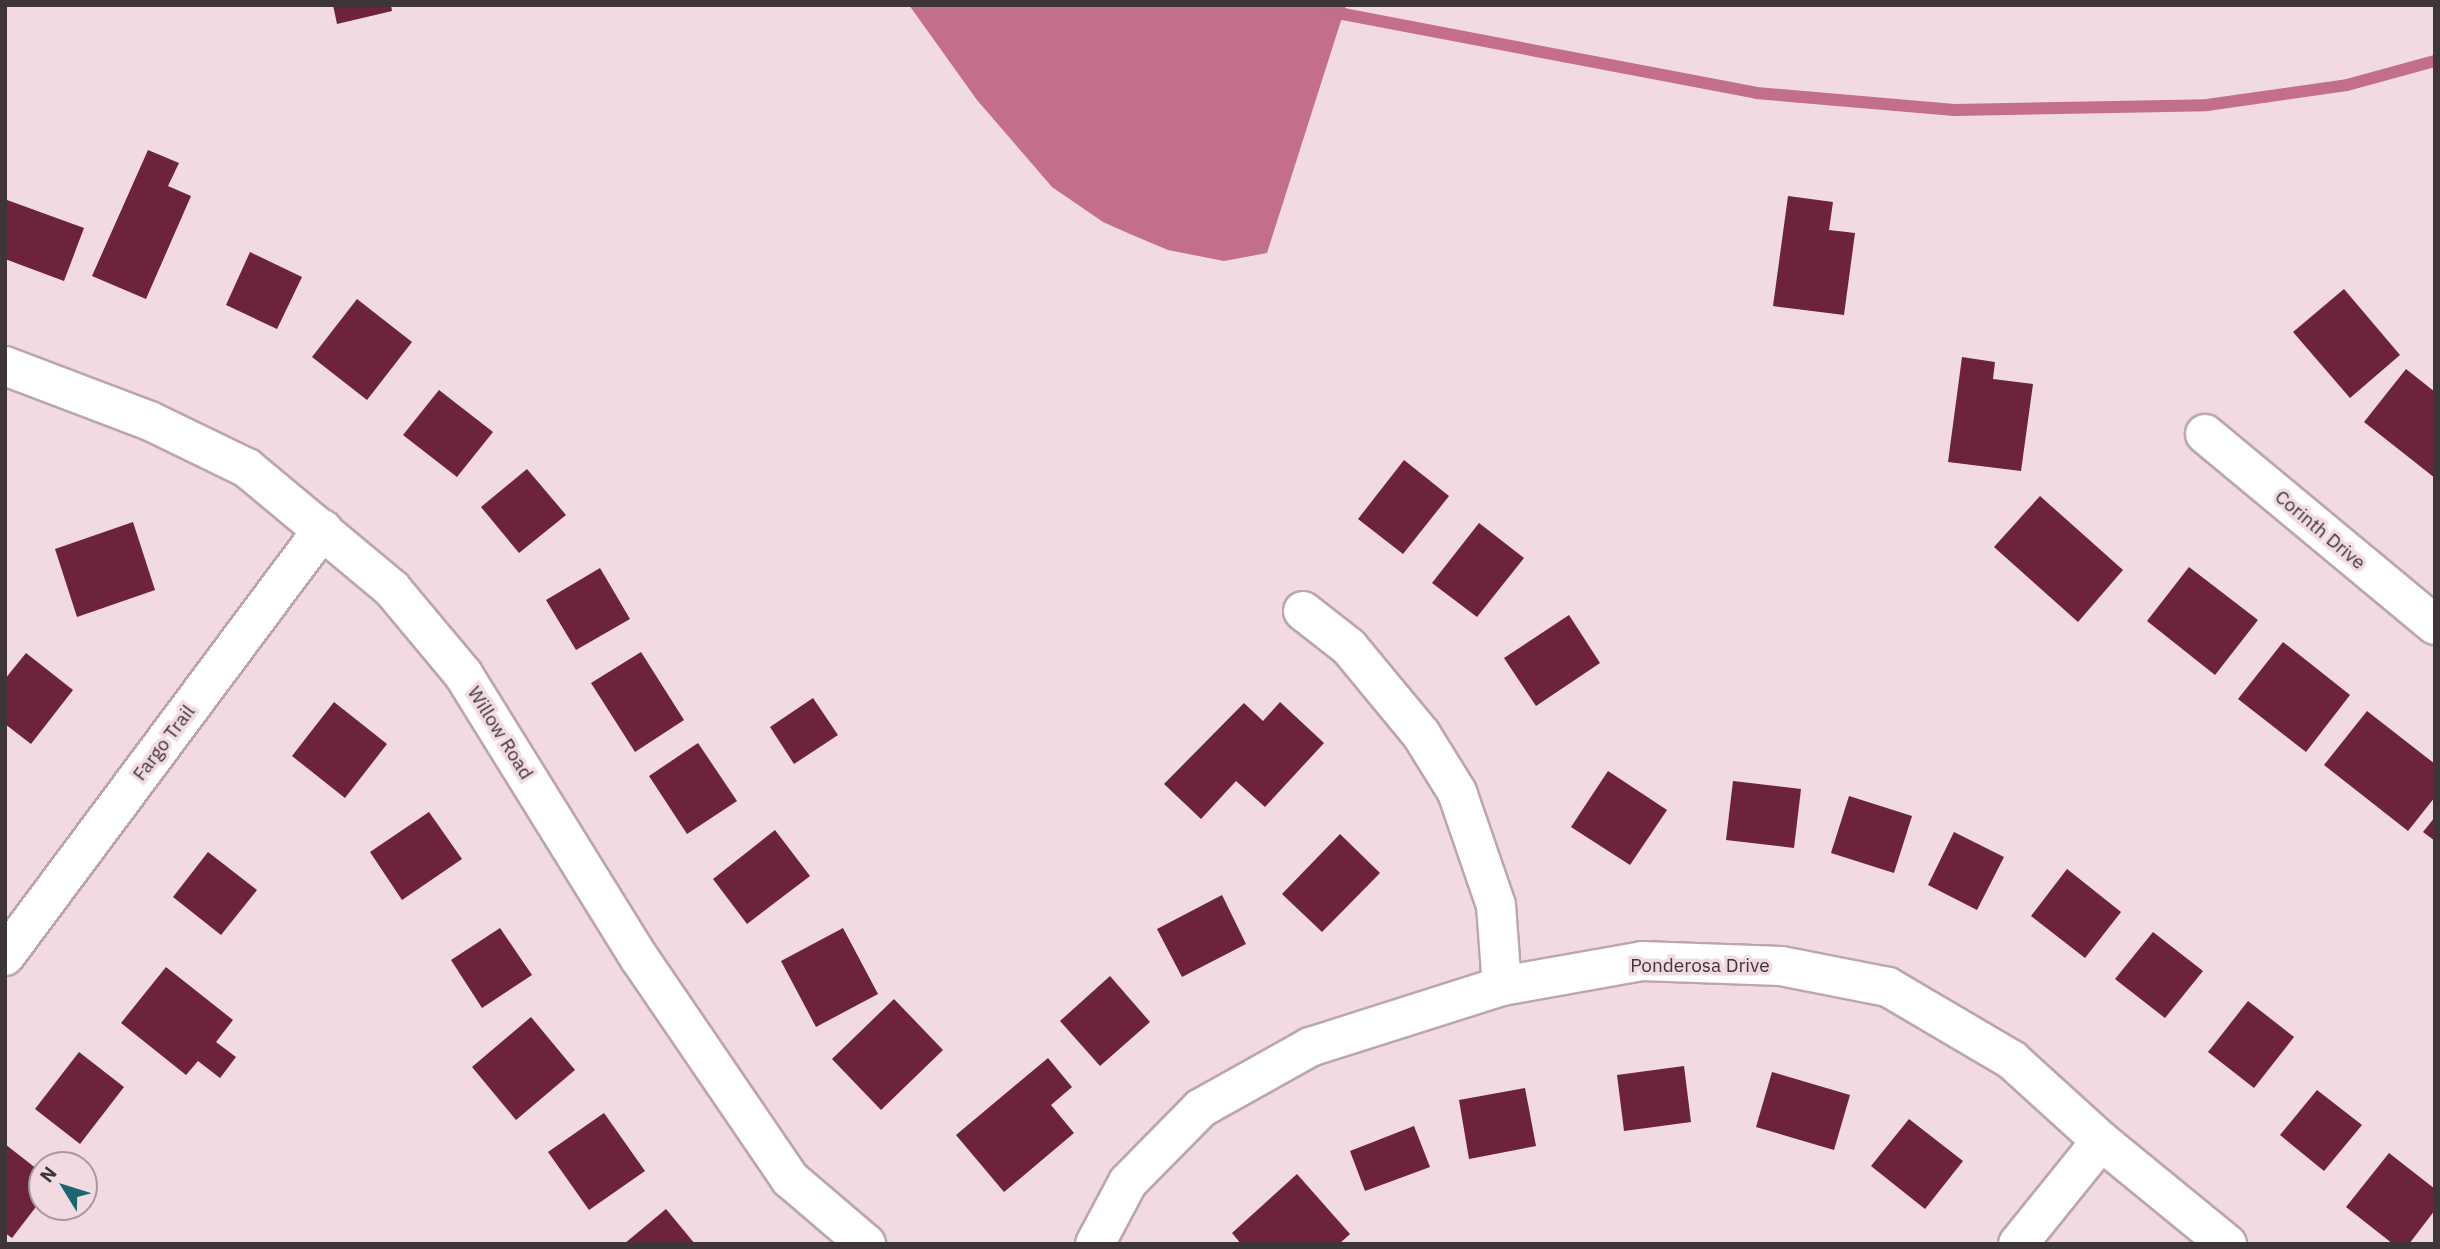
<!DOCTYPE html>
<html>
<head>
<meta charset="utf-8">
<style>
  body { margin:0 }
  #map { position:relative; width:2440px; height:1249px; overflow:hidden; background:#f1dae0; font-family:"IBM Plex Sans",sans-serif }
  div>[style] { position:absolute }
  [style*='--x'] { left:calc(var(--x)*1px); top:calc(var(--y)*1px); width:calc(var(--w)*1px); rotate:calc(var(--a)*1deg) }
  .water>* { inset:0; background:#c36f89 }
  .stream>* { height:12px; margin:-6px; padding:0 6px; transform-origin:6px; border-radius:6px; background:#c36f89 }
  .building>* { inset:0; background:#6d223e }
  .roads { filter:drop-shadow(2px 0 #bca6ac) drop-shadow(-2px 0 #bca6ac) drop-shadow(0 2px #bca6ac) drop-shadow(0 -2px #bca6ac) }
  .street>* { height:38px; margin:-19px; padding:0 19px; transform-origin:19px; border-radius:19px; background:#fff }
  span { translate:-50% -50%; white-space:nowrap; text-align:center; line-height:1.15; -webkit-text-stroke:7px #f1dae0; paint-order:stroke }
  .street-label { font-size:19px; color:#3e3537 }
  .frame { position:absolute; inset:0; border:7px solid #3e3537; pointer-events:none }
  .north { position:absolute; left:28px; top:1151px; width:70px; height:70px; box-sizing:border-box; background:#f1dae0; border:2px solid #a9989c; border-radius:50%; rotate:308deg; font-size:19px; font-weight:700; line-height:28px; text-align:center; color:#3e3537 }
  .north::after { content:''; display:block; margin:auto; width:24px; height:32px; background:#1c6672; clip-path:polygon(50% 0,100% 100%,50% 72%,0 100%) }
</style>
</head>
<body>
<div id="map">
  <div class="water">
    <div style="clip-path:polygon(909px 5px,1346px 5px,1267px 253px,1224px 261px,1168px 250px,1130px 234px,1103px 222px,1052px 187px,977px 100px)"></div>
  </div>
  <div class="stream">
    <div style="--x:1333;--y:5;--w:13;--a:42"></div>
    <div style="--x:1343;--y:14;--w:420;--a:10.8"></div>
    <div style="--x:1756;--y:93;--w:199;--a:4.9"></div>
    <div style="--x:1954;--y:110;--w:253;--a:-1.1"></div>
    <div style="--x:2207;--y:105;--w:141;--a:-8.1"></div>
    <div style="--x:2347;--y:85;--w:91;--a:-15.3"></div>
  </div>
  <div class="building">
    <div style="clip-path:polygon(333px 5px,391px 5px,392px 11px,337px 24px)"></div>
    <div style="clip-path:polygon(148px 150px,179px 163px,168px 186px,191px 196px,146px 299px,92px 276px)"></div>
    <div style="clip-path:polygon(1788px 196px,1833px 202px,1829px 230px,1855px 233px,1844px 315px,1773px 306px)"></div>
    <div style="clip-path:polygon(7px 200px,84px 228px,64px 281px,5px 259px)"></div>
    <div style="clip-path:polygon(250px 252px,302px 277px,277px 329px,226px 305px)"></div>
    <div style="clip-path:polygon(2344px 289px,2400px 355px,2350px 398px,2293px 332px)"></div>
    <div style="clip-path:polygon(357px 299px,412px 342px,367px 400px,312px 357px)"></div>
    <div style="clip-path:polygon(1962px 357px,1995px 362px,1993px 379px,2033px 384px,2021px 471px,1948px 462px)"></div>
    <div style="clip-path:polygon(2406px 369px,2435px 392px,2435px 478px,2364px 422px)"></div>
    <div style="clip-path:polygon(439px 390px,493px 432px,457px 477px,403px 435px)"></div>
    <div style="clip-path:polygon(1404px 460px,1449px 496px,1403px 554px,1358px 519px)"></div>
    <div style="clip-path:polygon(527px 469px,566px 515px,519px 553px,481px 507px)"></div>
    <div style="clip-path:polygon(2040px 496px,2123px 570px,2078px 622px,1994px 547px)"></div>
    <div style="clip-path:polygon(133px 522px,155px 590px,77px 617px,55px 549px)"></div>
    <div style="clip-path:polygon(1479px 523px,1524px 558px,1477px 617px,1432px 583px)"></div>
    <div style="clip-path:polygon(2189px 567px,2258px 620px,2215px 675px,2147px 621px)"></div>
    <div style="clip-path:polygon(600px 568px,630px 619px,576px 650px,546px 600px)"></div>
    <div style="clip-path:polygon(1569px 615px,1600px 663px,1536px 706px,1504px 658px)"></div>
    <div style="clip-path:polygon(2283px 642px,2350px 695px,2306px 752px,2238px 699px)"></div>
    <div style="clip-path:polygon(641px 652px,684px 720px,635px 752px,591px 683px)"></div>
    <div style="clip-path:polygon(26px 653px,73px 690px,31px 744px,5px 724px,5px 679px)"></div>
    <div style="clip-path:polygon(813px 698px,838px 735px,794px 764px,770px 727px)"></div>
    <div style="clip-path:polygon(334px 702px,387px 744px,345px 798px,292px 756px)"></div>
    <div style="clip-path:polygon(1280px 702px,1324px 743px,1265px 807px,1236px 781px,1201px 819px,1164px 784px,1244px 703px,1263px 721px)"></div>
    <div style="clip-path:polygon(2367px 711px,2435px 764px,2435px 797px,2408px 831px,2324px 765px)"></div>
    <div style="clip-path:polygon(698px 743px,737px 801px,687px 834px,649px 776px)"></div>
    <div style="clip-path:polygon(1608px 771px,1667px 810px,1630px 865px,1571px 827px)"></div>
    <div style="clip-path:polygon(1733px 781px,1801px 789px,1794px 848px,1726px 840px)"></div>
    <div style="clip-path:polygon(1849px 796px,1912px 816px,1894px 873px,1831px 853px)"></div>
    <div style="clip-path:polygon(429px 812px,462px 859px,402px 900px,370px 852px)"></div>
    <div style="clip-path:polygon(2435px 817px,2435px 841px,2423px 832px)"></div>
    <div style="clip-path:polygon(775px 830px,810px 876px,747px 924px,713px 879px)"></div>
    <div style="clip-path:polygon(1954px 832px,2004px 857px,1977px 910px,1928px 885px)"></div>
    <div style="clip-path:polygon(1340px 834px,1380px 873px,1322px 932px,1282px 894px)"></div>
    <div style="clip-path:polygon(208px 852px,257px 890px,221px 935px,173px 897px)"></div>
    <div style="clip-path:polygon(2067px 869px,2121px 912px,2085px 958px,2031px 916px)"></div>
    <div style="clip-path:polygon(1222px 895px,1246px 944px,1182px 977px,1157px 929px)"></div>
    <div style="clip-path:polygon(500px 928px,532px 975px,482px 1008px,451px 960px)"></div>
    <div style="clip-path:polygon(843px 928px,878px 994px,816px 1027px,781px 961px)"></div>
    <div style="clip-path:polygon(2153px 932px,2203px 971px,2165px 1018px,2115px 979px)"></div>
    <div style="clip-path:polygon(166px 967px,233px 1020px,216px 1042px,236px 1057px,220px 1078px,198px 1061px,186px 1075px,121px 1023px)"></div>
    <div style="clip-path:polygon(1110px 976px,1150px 1022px,1100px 1066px,1060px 1021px)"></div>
    <div style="clip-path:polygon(894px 999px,943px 1050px,881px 1110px,832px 1059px)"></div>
    <div style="clip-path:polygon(2248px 1001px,2294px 1037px,2254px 1088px,2208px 1052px)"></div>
    <div style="clip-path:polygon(531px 1017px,575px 1070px,516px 1120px,472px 1067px)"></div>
    <div style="clip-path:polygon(79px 1052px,124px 1087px,80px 1144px,35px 1109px)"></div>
    <div style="clip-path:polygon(1048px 1058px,1072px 1087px,1051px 1105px,1074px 1133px,1004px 1192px,956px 1135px)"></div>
    <div style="clip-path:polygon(1684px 1066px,1691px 1122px,1624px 1131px,1617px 1075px)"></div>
    <div style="clip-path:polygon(1772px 1072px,1850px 1095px,1834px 1150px,1756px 1127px)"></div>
    <div style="clip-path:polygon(1525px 1088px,1536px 1146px,1469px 1159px,1459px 1100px)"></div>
    <div style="clip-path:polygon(2317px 1090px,2362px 1125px,2324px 1171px,2280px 1135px)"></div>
    <div style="clip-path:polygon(604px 1113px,645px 1171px,589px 1210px,548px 1152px)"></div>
    <div style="clip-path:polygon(1909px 1119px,1963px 1161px,1925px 1209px,1871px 1166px)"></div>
    <div style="clip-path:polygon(1414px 1126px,1430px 1167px,1365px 1191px,1350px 1151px)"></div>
    <div style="clip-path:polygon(5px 1144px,42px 1173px,42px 1199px,12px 1238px,5px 1233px)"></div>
    <div style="clip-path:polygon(2389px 1153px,2435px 1189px,2435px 1210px,2409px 1244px,2393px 1244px,2346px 1207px)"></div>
    <div style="clip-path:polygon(1297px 1174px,1350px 1234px,1339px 1244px,1241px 1244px,1232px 1233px)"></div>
    <div style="clip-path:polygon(666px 1209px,695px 1244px,624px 1244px)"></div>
  </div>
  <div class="roads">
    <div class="street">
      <div style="--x:5;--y:366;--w:155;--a:20.8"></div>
      <div style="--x:150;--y:421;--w:108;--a:25.9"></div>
      <div style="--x:247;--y:468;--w:189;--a:39.8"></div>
      <div style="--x:392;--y:589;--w:111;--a:50.1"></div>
      <div style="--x:463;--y:674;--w:335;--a:58.2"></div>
      <div style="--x:640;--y:959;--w:266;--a:55.7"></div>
      <div style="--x:790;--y:1179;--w:100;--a:40.5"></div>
      <div style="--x:2205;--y:434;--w:299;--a:39.7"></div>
      <div style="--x:1303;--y:611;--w:58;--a:38"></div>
      <div style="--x:1349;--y:647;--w:113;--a:50.4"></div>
      <div style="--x:1421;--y:734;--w:68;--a:58.2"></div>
      <div style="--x:1457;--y:792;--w:120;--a:71"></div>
      <div style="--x:1496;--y:905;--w:81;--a:85.8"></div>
      <div style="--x:5;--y:956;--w:532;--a:-53.32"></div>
      <div style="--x:1095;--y:1244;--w:70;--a:-62"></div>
      <div style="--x:1128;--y:1182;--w:104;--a:-45.4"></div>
      <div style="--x:1201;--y:1108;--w:125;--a:-29.2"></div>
      <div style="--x:1310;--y:1047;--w:201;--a:-17.6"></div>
      <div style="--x:1502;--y:986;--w:142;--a:-10.1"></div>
      <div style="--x:1642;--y:961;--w:139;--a:2.1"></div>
      <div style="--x:1781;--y:966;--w:109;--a:11.1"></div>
      <div style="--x:1888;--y:987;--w:144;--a:30.5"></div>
      <div style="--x:2012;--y:1060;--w:120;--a:42.3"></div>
      <div style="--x:2101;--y:1141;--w:163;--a:39.3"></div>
      <div style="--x:2018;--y:1244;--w:132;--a:-51.1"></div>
    </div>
  </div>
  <div class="street-label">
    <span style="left:2320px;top:530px;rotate:40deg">Corinth Drive</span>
    <span style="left:500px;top:733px;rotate:58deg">Willow Road</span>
    <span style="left:164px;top:743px;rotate:-53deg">Fargo Trail</span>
    <span style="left:1700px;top:966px">Ponderosa Drive</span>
  </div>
  <div class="frame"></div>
  <div class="north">N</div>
</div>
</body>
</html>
